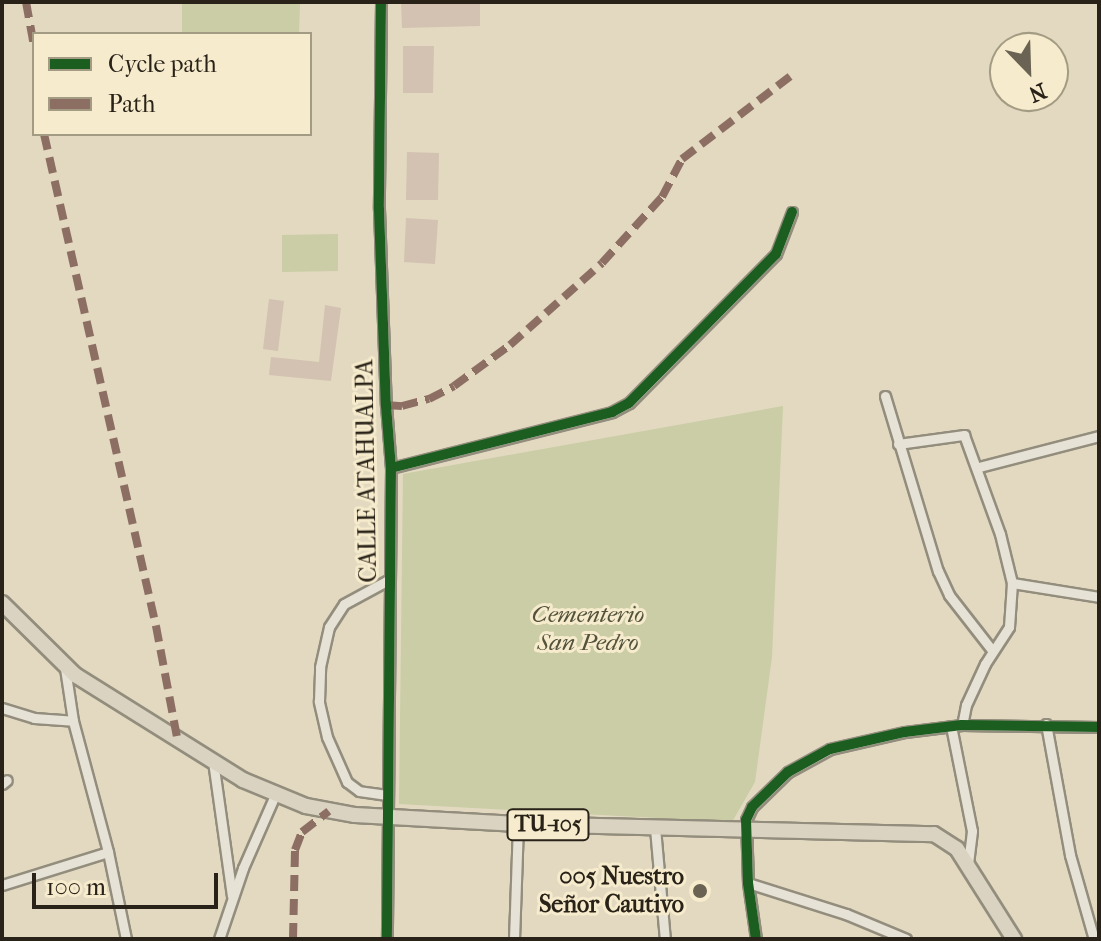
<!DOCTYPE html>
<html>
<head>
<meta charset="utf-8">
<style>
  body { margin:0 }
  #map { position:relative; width:1101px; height:941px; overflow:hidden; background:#e2d9c0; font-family:"IM FELL French Canon",serif }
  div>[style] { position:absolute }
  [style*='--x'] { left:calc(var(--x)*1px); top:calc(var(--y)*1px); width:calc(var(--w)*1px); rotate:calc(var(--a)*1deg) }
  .green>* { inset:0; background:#cacda5 }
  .building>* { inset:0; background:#d3c1b1 }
  .roads { filter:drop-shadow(2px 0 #938d7d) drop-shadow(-2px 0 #938d7d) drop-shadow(0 2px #938d7d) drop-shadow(0 -2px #938d7d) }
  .minor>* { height:9px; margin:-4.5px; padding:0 4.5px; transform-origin:4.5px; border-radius:4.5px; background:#e7e2d6 }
  .primary>* { height:14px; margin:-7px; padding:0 7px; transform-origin:7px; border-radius:7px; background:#dad3c1 }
  .quiet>* { height:8px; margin-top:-4px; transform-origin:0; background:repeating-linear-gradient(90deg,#8d6e63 0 16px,transparent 0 24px) }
  .cycleway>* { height:10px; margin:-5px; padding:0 5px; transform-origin:5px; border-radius:5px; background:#1b5e20 }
  .dots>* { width:22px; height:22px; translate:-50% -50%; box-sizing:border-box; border:4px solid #f6ebcc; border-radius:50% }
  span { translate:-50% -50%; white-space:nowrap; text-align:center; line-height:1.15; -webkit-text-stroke:6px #f6ebcc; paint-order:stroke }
  .shield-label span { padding:2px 6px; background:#f6ebcc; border:2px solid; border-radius:6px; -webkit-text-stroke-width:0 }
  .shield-label { font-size:22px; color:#292218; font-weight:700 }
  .street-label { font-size:24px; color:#292218 }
  .park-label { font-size:24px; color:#53523c; font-style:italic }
  .poi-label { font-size:24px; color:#292218; font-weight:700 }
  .right { translate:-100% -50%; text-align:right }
  .frame { position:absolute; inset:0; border:4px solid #292218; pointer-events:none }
  .legend { position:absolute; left:32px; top:32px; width:280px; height:104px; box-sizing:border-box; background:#f6ebcc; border:2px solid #a49b84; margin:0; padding:10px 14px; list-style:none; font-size:24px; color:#292218 }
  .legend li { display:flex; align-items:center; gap:16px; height:40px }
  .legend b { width:40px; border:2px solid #a49b84 }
  .north { position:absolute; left:989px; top:32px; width:80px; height:80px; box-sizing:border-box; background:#f6ebcc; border:2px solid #a49b84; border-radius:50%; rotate:157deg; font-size:22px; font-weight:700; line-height:32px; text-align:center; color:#292218 }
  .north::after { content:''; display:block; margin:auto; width:28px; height:36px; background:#6a6253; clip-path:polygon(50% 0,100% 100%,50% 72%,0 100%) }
  .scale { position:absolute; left:32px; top:873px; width:186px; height:36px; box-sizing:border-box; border:4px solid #292218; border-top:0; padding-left:10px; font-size:24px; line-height:28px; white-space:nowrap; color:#292218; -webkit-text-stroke:6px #f6ebcc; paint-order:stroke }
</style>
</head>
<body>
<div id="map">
  <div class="green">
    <div style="clip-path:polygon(182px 2px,300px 2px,299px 34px,182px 34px)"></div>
    <div style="clip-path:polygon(338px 234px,338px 271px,282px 272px,282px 235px)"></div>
    <div style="clip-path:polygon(783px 406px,772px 657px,755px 782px,732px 822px,399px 804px,403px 474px)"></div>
  </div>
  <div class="building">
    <div style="clip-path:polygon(401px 2px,480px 2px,480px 26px,402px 28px)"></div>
    <div style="clip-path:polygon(403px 46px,434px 46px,433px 93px,403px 93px)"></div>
    <div style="clip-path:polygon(407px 152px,439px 153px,438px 200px,406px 200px)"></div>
    <div style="clip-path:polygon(406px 218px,438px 220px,435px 264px,404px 262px)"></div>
    <div style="clip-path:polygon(269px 299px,284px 301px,278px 351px,263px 349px)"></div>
    <div style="clip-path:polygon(325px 305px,341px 308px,331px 381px,269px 375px,271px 357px,319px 362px)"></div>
  </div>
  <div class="roads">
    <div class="minor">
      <div style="--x:381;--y:2;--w:207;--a:90.6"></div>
      <div style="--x:379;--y:209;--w:196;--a:88"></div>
      <div style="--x:386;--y:405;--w:63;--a:85.5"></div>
      <div style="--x:391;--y:468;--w:471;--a:90.5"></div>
      <div style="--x:885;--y:396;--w:183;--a:73.2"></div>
      <div style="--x:938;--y:571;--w:26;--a:65"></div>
      <div style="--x:949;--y:595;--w:70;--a:52"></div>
      <div style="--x:898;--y:444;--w:67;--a:-7.8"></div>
      <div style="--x:964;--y:435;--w:105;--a:70"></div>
      <div style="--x:1000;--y:534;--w:50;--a:76.2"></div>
      <div style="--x:1012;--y:583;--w:44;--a:93.9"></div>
      <div style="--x:1009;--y:627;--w:44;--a:123"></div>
      <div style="--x:985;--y:664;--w:45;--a:114.9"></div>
      <div style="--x:966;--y:705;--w:20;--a:101"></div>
      <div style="--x:979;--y:467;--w:124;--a:-14.5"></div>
      <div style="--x:391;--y:468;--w:228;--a:-14.2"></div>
      <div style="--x:612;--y:412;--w:19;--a:-28"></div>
      <div style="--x:629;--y:403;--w:209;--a:-45.4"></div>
      <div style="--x:776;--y:254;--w:45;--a:-69.1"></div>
      <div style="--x:1012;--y:583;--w:88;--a:9.1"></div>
      <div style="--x:65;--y:668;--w:54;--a:81.4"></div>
      <div style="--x:73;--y:721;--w:136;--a:75"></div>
      <div style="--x:108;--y:852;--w:89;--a:78.3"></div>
      <div style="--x:2;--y:708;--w:34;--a:17"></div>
      <div style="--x:34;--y:718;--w:39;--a:4"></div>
      <div style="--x:1046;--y:724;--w:133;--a:79.6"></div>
      <div style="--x:1070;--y:855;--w:87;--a:74.1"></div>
      <div style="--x:951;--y:726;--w:107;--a:78.7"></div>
      <div style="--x:972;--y:831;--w:33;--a:97"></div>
      <div style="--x:213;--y:761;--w:136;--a:82"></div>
      <div style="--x:2;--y:784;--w:6;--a:-39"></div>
      <div style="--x:387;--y:795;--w:28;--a:-172"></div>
      <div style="--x:359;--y:791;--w:15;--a:-143"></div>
      <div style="--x:347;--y:782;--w:49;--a:-114"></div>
      <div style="--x:327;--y:737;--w:37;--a:-103"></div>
      <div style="--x:319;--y:701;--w:34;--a:-88"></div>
      <div style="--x:320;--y:667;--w:41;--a:-77.3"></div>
      <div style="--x:329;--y:627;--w:27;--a:-57"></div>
      <div style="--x:344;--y:604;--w:52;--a:-28.5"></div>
      <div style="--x:655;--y:828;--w:111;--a:84.9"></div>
      <div style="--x:748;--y:883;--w:103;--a:17.6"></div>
      <div style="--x:846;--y:914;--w:65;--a:22.6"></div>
      <div style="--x:2;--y:885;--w:111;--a:-17.3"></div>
      <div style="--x:219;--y:939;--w:75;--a:-71.3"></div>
      <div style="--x:243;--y:868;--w:80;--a:-66.3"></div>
      <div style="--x:514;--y:939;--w:115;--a:-88"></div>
      <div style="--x:756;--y:939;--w:57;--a:-98.1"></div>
      <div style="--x:748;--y:883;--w:63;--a:-91.8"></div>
      <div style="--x:746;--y:820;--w:14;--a:-65"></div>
      <div style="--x:752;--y:807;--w:50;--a:-44.2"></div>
      <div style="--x:788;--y:772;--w:48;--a:-28.7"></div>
      <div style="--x:830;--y:749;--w:77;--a:-12.8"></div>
      <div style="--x:905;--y:732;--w:57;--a:-7"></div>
      <div style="--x:962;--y:725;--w:137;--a:0.8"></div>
    </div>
    <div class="primary">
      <div style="--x:2;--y:603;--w:103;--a:44.6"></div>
      <div style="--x:75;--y:675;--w:198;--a:32"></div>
      <div style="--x:243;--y:780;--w:68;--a:22.4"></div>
      <div style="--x:306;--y:806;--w:50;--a:10.4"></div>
      <div style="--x:355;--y:815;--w:163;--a:3.2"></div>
      <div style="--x:518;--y:824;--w:416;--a:1.4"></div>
      <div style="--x:934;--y:834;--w:27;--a:33"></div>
      <div style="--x:957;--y:849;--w:107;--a:57.7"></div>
    </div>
  </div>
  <div class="quiet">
    <div style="--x:26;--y:2;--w:45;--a:79.7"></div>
    <div style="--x:44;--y:134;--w:505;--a:77.18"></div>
    <div style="--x:156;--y:626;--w:113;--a:79.3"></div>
    <div style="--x:386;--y:405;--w:16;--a:4"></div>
    <div style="--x:402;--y:406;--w:28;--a:-15"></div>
    <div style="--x:429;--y:399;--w:28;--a:-27"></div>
    <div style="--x:454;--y:386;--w:69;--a:-36.2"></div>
    <div style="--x:510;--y:345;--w:123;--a:-41.7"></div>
    <div style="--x:602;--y:263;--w:89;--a:-47.7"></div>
    <div style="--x:662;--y:197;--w:43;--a:-62.2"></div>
    <div style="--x:682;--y:159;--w:140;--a:-37.4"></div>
    <div style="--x:293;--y:939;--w:89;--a:-88.7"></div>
    <div style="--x:295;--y:850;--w:19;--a:-69"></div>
    <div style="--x:302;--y:832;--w:34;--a:-38"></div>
  </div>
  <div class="cycleway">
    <div style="--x:381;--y:2;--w:207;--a:90.6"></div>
    <div style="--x:379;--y:209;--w:196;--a:88"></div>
    <div style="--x:386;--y:405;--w:63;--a:85.5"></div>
    <div style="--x:391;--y:468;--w:471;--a:90.5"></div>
    <div style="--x:391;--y:468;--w:228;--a:-14.2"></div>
    <div style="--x:612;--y:412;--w:19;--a:-28"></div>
    <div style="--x:629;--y:403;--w:209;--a:-45.4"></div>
    <div style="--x:776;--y:254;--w:45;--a:-69.1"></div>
    <div style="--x:756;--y:939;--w:57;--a:-98.1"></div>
    <div style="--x:748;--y:883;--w:63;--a:-91.8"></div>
    <div style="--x:746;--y:820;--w:14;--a:-65"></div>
    <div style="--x:752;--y:807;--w:50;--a:-44.2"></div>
    <div style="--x:788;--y:772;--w:48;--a:-28.7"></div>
    <div style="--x:830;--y:749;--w:77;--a:-12.8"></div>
    <div style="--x:905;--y:732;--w:57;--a:-7"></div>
    <div style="--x:962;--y:725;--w:137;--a:0.8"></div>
  </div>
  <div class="dots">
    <div style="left:700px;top:891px;background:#6a6253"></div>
  </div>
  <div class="shield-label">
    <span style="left:548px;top:825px">TU-105</span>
  </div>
  <div class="street-label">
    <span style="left:367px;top:471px;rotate:-91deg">CALLE ATAHUALPA</span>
  </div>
  <div class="park-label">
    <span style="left:588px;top:629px">Cementerio<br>San Pedro</span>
  </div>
  <div class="poi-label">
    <span class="right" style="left:684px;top:891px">005 Nuestro<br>Señor Cautivo</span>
  </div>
  <div class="frame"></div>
  <ul class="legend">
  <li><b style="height:10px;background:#1b5e20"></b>Cycle path</li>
  <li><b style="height:10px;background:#8d6e63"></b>Path</li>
  </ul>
  <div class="north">N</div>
  <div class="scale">100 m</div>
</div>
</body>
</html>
